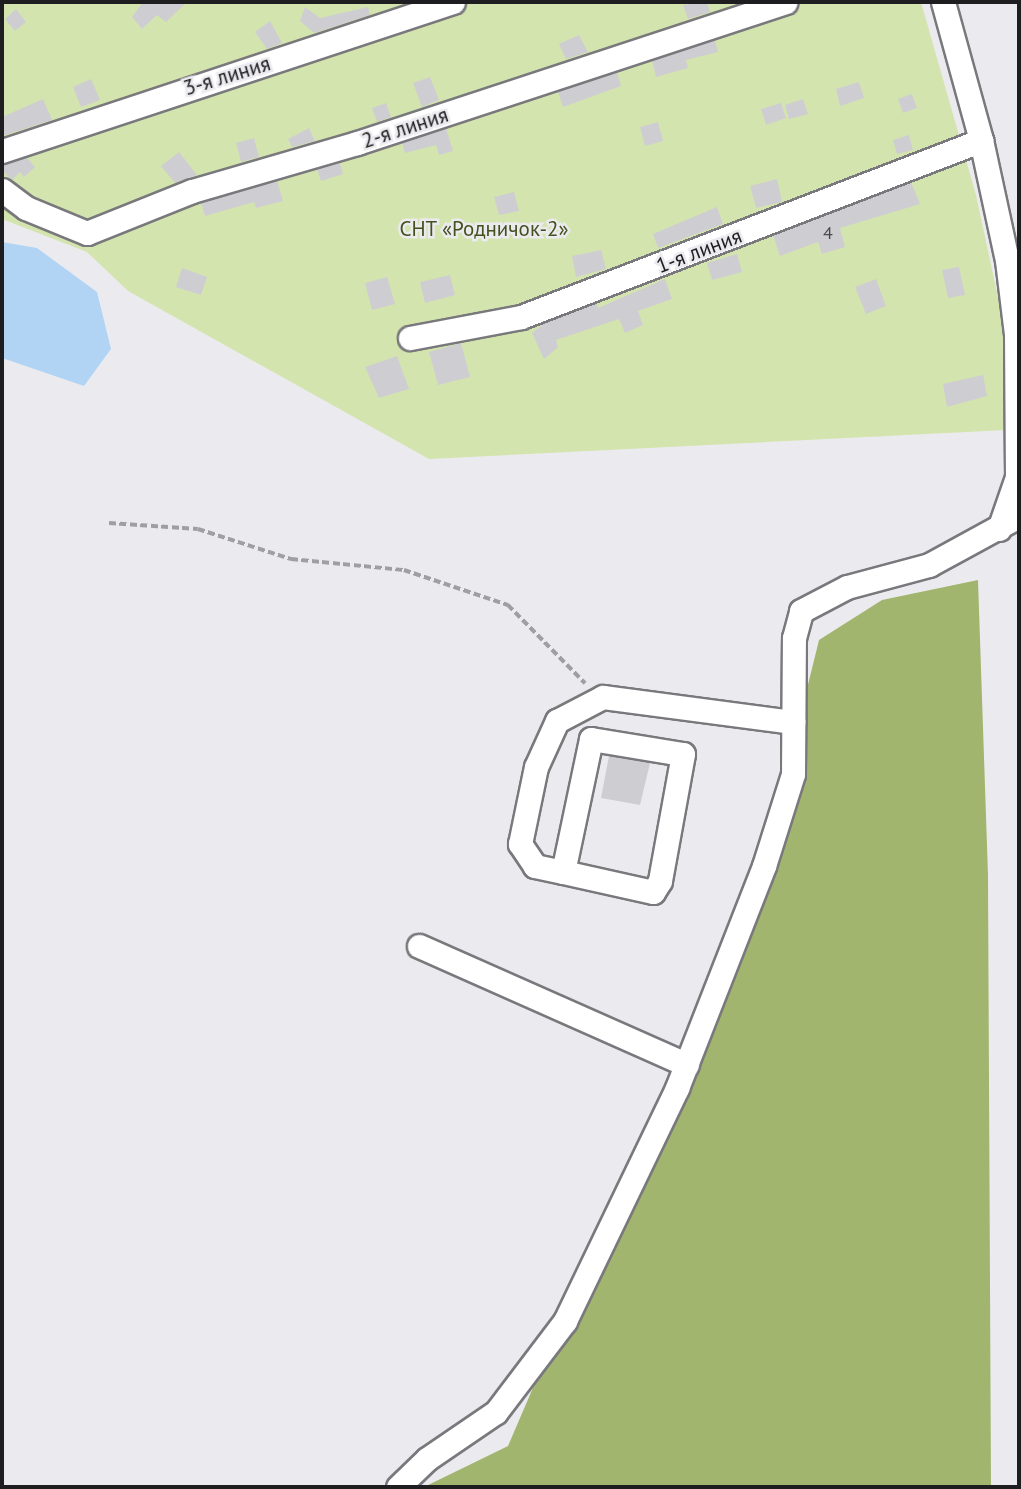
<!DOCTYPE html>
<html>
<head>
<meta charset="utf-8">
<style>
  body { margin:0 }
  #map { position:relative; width:1021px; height:1489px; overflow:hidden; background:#ebebef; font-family:"PT Sans",sans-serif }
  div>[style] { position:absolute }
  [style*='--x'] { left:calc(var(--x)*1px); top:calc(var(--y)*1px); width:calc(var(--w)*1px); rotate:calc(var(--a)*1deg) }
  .green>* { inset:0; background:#d4e4ae }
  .forest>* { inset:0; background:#a2b56f }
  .water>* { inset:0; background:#b2d4f4 }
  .building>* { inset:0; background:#ceced2 }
  .path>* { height:3.5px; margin-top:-1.75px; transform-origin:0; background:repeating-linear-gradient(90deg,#9f9fa2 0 7px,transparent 0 10.5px) }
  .roads { filter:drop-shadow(2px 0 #79797d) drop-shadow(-2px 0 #79797d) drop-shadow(0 2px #79797d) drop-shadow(0 -2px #79797d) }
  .minor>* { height:23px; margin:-11.5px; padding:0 11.5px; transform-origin:11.5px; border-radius:11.5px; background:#fff }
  span { translate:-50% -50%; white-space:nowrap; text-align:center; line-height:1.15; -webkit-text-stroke:5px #ebebef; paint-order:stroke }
  .number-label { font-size:18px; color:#4a4a4c }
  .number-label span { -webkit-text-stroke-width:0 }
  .street-label { font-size:21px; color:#1e1e20 }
  .park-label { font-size:21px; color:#44501d }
  .frame { position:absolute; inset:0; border:4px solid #1e1e20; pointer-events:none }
</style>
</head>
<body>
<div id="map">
  <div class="green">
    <div style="clip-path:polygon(2px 2px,921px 2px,976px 195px,1011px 358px,1007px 430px,429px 459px,128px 291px,87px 252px,2px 219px)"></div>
  </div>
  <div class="forest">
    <div style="clip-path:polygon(978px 580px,988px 875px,991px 1487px,424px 1487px,508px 1446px,535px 1383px,631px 1202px,796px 801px,802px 709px,819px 640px,882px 600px)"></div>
  </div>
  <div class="water">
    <div style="clip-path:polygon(2px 242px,37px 248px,97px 292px,111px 349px,84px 386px,2px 358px)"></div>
  </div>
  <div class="building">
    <div style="clip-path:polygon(143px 2px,187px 2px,166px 22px,157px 15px,142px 29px,132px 17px)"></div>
    <div style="clip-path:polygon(707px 2px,710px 12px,688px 19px,683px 5px)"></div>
    <div style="clip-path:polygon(305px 7px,320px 18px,368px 7px,370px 15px,314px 33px,300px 21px)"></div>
    <div style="clip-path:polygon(16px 9px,26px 22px,15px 31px,5px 19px)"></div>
    <div style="clip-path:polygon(270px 21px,282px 43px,267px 49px,255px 32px)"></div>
    <div style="clip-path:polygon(579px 35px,588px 52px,566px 59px,559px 44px)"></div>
    <div style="clip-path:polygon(715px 40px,718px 52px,686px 60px,688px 68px,656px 77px,652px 61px)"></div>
    <div style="clip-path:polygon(617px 72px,621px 86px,563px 107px,558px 92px)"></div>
    <div style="clip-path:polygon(430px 77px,439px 100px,422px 107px,413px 83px)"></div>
    <div style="clip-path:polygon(91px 79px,100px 100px,81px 107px,73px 87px)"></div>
    <div style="clip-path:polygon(859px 82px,864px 98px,840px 106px,836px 89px)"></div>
    <div style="clip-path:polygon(912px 94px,917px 108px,903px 113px,898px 99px)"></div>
    <div style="clip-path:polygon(43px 99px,52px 120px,2px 136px,2px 117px)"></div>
    <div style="clip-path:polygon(803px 99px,808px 114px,789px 119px,785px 105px)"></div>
    <div style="clip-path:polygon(386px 103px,391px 117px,377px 122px,372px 108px)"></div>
    <div style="clip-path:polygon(781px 103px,786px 118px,766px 125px,761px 109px)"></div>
    <div style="clip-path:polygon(658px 122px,663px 141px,645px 146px,640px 127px)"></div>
    <div style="clip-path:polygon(309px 128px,315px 141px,292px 147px,288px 139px)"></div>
    <div style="clip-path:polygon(446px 128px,453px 151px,439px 155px,436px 145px,405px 153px,402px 143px)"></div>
    <div style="clip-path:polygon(909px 135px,913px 150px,897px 154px,893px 140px)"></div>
    <div style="clip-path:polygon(254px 138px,259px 157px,241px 162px,236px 143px)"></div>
    <div style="clip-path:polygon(179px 152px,197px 175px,175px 183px,161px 166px)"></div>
    <div style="clip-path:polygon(27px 158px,35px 167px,24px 177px,20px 172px,12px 180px,2px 170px,2px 165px)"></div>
    <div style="clip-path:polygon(340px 163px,343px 174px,321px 181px,317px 169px)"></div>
    <div style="clip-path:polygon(777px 179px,782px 202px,756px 208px,750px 186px)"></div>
    <div style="clip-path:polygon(277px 181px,283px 201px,256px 208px,254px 202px,205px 216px,201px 203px)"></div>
    <div style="clip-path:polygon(911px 182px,920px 204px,840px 228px,845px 247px,822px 254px,818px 242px,780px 256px,773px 235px)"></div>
    <div style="clip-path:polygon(514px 192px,519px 211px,499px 215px,494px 197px)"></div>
    <div style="clip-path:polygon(717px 207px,723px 224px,658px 248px,653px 234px)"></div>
    <div style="clip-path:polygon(601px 250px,606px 269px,576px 277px,572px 256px)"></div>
    <div style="clip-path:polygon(737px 254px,742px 272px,712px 280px,707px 263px)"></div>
    <div style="clip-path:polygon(959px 267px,965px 295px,948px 298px,942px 270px)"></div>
    <div style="clip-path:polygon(182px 268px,207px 277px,201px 295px,176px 287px)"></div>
    <div style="clip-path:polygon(450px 275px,455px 295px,425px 303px,420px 282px)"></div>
    <div style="clip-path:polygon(387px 277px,395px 304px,372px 310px,365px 283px)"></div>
    <div style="clip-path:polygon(665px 279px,672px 299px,638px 311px,643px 325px,625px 333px,619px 319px,556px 340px,558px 347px,544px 359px,532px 333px,545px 323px,597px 303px,598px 308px)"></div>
    <div style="clip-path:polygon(876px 279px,886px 306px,866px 314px,855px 287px)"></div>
    <div style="clip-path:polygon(461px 343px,470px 377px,438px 385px,429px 352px)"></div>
    <div style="clip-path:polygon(397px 356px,409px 389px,379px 398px,365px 367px)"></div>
    <div style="clip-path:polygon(983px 375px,987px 396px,947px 407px,943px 384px)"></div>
    <div style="clip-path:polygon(609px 756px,650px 763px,640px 805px,601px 798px)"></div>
  </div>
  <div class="path">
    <div style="--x:109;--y:523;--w:89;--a:3.9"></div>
    <div style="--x:198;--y:529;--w:98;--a:17.9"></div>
    <div style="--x:291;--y:559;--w:114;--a:5.6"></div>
    <div style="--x:404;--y:570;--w:110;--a:18.6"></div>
    <div style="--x:508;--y:605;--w:110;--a:45.4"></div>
  </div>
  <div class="roads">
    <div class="minor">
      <div style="--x:943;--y:2;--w:143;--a:74.6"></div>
      <div style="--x:981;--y:140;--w:123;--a:77.8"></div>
      <div style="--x:1007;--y:260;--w:75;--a:83.1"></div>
      <div style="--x:1016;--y:334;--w:143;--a:89.6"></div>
      <div style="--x:1017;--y:477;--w:55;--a:109.1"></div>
      <div style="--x:2;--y:151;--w:475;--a:-18.3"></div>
      <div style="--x:2;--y:190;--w:30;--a:37"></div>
      <div style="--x:26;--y:208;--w:66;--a:22.3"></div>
      <div style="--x:87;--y:233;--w:113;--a:-21.8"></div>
      <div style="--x:192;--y:191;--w:172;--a:-16.2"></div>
      <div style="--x:357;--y:143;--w:451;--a:-18.2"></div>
      <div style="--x:410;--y:338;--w:113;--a:-10.7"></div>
      <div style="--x:521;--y:317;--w:493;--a:-21"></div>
      <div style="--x:563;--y:872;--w:136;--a:-78.1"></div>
      <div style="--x:591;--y:739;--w:93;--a:9.3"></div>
      <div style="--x:683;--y:754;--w:129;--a:100.3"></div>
      <div style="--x:660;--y:881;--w:13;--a:122"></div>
      <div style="--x:653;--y:892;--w:92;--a:-167.5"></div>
      <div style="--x:563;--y:872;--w:29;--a:-168"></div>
      <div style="--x:535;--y:866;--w:27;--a:-124"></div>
      <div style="--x:520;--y:844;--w:79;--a:-78.3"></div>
      <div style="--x:536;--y:767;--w:51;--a:-65.5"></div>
      <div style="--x:557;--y:721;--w:52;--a:-27.6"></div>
      <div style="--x:603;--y:697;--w:192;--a:7.5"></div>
      <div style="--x:419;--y:946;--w:293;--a:23.9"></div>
      <div style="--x:398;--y:1487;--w:40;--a:-44"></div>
      <div style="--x:427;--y:1459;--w:83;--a:-34.3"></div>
      <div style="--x:496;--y:1412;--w:114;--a:-52.8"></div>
      <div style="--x:565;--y:1321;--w:259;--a:-64.3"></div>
      <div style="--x:677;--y:1088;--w:238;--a:-68.6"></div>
      <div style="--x:764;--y:866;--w:96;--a:-72.5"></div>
      <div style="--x:793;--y:774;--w:136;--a:-89.6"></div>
      <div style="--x:794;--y:638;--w:28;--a:-75"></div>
      <div style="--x:801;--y:611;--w:52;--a:-27.6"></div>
      <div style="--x:847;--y:587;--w:85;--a:-15"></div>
      <div style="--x:929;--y:565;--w:102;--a:-28.6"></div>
    </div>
  </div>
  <div class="number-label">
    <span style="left:828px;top:233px">4</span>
  </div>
  <div class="street-label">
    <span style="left:227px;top:76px;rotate:-17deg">3-я линия</span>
    <span style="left:405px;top:128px;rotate:-18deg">2-я линия</span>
    <span style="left:699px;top:251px;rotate:-21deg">1-я линия</span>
  </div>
  <div class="park-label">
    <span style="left:484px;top:229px">СНТ «Родничок-2»</span>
  </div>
  <div class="frame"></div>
</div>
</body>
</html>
